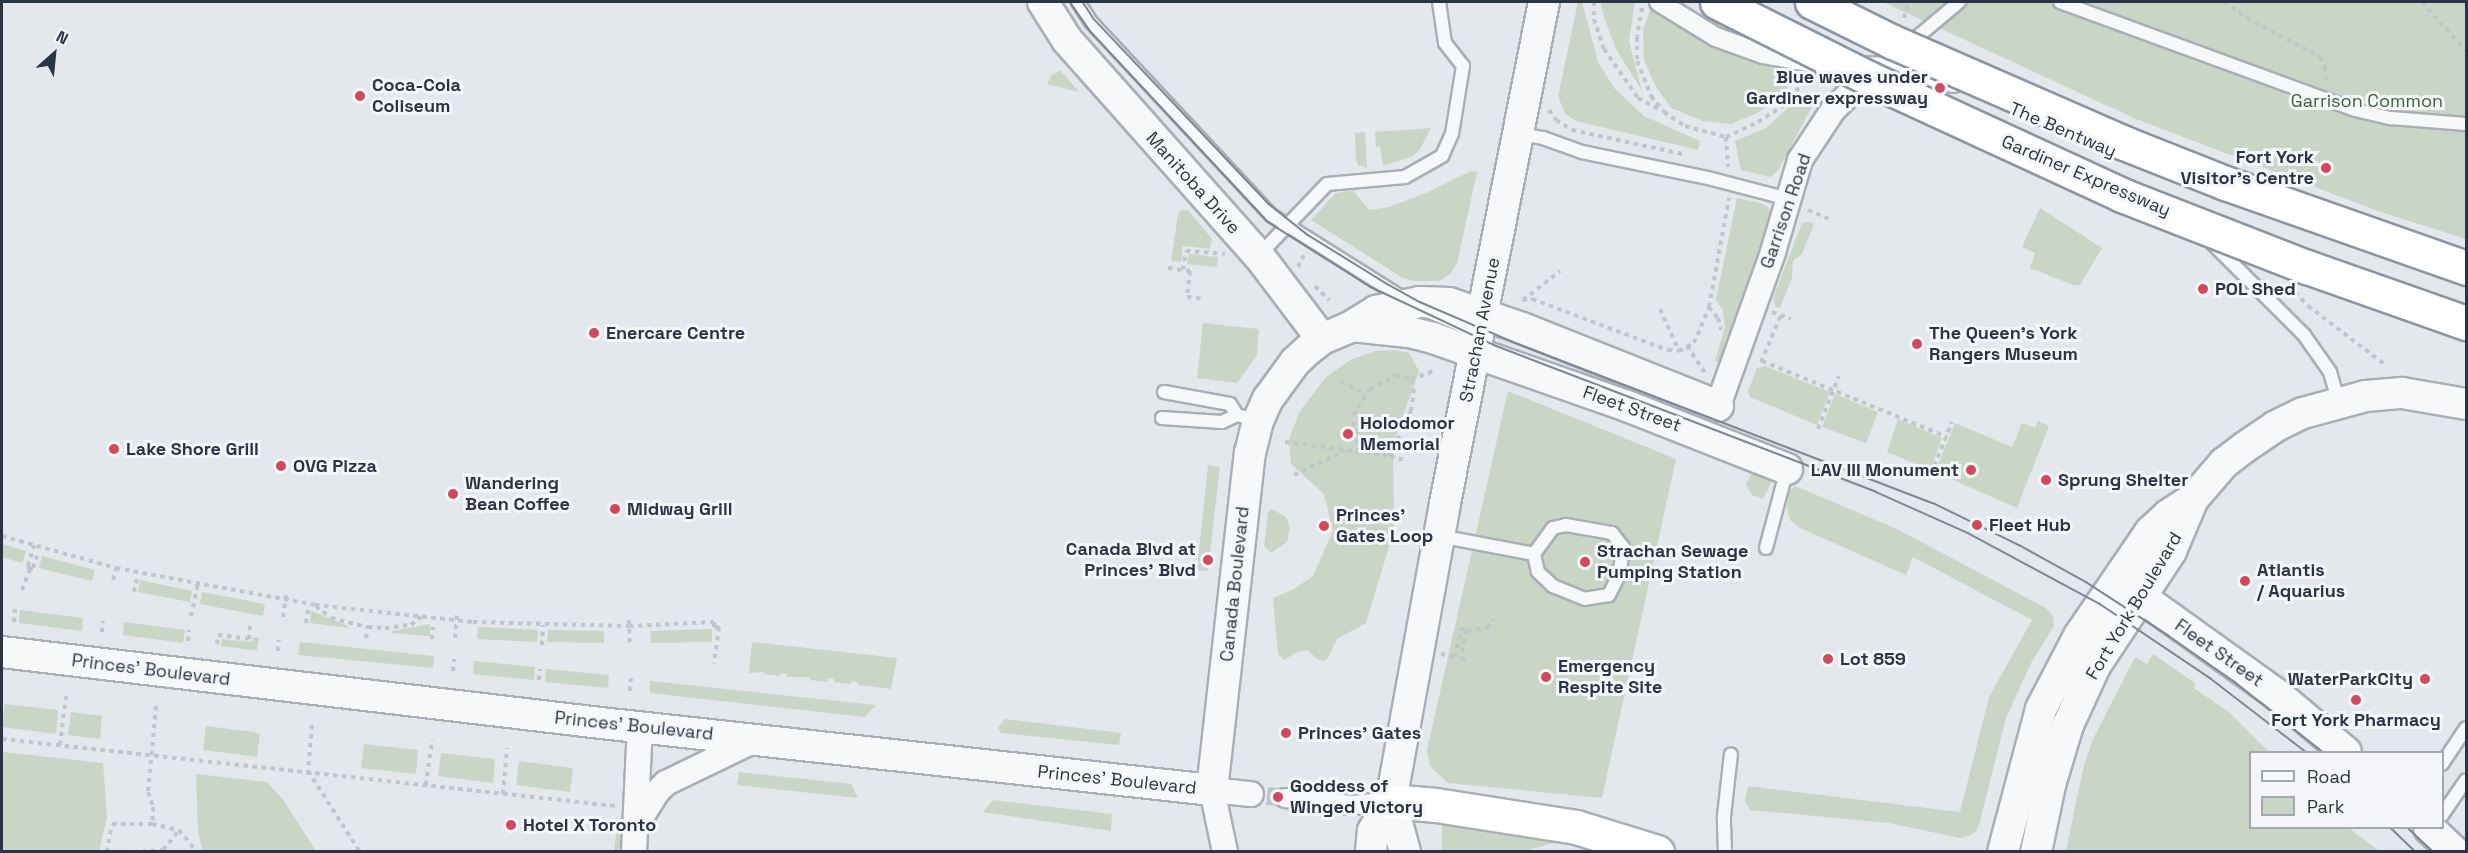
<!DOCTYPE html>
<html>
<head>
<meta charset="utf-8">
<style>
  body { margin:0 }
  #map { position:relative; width:2468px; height:853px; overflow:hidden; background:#e4e7ec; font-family:"Space Grotesk",sans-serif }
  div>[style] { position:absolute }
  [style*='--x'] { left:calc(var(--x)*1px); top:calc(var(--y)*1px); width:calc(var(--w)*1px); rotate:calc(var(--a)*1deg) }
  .green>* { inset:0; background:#c9d6c5 }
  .pedestrian-tunnel>* { height:18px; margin-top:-9px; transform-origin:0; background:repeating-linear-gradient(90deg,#bfc3cb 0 18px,transparent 0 27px) }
  .path>* { height:4px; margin-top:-2px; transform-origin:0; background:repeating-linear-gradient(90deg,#c2c5cb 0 4.5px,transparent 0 9px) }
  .roads { filter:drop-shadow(2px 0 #a9aeb7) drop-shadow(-2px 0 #a9aeb7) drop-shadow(0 2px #a9aeb7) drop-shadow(0 -2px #a9aeb7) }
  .service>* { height:12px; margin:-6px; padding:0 6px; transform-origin:6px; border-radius:6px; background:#f7f8fa }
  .pedestrian>* { height:18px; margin:-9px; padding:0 9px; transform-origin:9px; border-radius:9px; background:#f7f8fa }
  .minor>* { height:24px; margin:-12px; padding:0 12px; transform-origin:12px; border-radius:12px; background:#f7f8fa }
  .tertiary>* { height:30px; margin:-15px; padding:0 15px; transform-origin:15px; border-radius:15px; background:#f7f8fa }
  .trunk>* { height:33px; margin:-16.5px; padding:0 16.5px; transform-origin:16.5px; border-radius:16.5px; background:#fff }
  .tram>* { height:1.5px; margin:-0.75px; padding:0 0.75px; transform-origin:0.75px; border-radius:0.75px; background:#7d8696 }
  .bridges { filter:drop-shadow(2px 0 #8b94a3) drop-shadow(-2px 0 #8b94a3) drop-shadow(0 2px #8b94a3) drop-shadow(0 -2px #8b94a3) }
  .motorway-bridge>* { height:33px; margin:-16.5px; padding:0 16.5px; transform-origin:16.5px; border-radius:16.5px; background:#fff }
  .dots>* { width:16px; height:16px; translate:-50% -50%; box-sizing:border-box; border:3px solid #f4f6f9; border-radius:50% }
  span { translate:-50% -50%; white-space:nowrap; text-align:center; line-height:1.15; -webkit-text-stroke:6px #f4f6f9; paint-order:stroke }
  .poi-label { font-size:18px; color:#2b3445; font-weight:700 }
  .right { translate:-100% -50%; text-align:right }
  .left { translate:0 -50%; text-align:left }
  .park-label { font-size:18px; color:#3f6138 }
  .street-label { font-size:18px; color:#2b3445 }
  .frame { position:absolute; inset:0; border:3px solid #2b3445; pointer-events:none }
  .legend { position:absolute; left:2249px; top:751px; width:195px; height:78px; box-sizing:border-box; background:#f4f6f9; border:2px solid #a4a8b1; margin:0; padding:8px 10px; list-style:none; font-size:18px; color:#2b3445 }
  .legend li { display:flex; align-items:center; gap:12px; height:30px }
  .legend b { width:30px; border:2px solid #a4a8b1 }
  .north { position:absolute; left:24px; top:24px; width:60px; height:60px; -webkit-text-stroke:4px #f4f6f9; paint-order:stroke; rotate:27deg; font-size:16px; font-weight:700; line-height:24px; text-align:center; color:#2b3445 }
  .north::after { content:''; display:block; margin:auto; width:21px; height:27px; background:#2b3445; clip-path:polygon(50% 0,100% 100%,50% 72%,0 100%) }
</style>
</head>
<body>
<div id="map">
  <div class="green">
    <div style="clip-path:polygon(1578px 2px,1582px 2px,1598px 62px,1615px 89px,1644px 116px,1700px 141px,1698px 150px,1576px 121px,1565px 114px,1558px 96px)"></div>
    <div style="clip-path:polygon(1601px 2px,1635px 2px,1629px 41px,1642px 91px,1616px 49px,1603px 14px)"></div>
    <div style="clip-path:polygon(1883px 2px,2466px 2px,2466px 239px,2378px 211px,2136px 119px)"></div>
    <div style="clip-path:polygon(1652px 5px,1677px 25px,1750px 61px,1799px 69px,1781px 96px,1759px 112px,1731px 124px,1703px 121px,1671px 108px,1656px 87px,1644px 60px,1643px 30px)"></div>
    <div style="clip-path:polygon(1060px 70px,1079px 92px,1047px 84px,1051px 76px)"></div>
    <div style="clip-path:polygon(1803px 94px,1818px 95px,1779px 169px,1771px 177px,1741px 170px,1735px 141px,1766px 128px)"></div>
    <div style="clip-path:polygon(1431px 128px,1420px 149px,1413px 156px,1383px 166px,1380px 147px,1376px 147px,1375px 132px)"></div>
    <div style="clip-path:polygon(1365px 132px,1367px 168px,1358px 165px,1356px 159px,1355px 133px)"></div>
    <div style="clip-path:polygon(1471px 171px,1477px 172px,1457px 263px,1451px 273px,1440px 281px,1413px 281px,1403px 278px,1311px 220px,1336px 193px,1353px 190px,1369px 210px,1389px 207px,1426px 193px)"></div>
    <div style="clip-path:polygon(1737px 198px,1760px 203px,1768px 207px,1772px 215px,1771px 225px,1719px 362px,1715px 361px,1725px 327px,1723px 311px,1716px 299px)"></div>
    <div style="clip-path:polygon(2040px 208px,2102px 248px,2080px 285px,2073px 285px,2030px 268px,2035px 253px,2022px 247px)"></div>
    <div style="clip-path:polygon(1182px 209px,1189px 211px,1212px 239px,1210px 249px,1183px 246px,1181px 262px,1171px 261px,1178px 214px)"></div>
    <div style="clip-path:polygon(1809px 222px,1814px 224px,1802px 254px,1793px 261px,1792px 278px,1780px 308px,1776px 307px,1773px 298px,1802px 223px)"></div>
    <div style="clip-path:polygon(1189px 254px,1218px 257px,1217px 267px,1187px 264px)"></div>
    <div style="clip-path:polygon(1203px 323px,1259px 329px,1257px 355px,1237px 383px,1197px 378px)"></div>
    <div style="clip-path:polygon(1395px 350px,1409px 353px,1419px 371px,1393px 444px,1394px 530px,1366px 623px,1337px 639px,1328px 658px,1324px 661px,1317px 659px,1308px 650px,1299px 651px,1284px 660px,1278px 654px,1273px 598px,1294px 589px,1313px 576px,1333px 531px,1324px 494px,1291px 464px,1289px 439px,1300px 411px,1326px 377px,1350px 360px,1375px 351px)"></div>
    <div style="clip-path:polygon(1765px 366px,1830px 392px,1817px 425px,1750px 397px,1748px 391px,1757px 368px)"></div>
    <div style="clip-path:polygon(1508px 391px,1676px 459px,1602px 798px,1448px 783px,1430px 766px,1427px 750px)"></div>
    <div style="clip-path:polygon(1835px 394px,1878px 412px,1866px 443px,1822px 427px)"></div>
    <div style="clip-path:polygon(1898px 419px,1942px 438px,1930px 470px,1887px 452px)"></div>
    <div style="clip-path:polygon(2038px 421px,2049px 426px,2017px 508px,1935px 472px,1955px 423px,2012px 447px,2022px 423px,2035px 428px)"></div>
    <div style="clip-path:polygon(1208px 465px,1220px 467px,1208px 571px,1197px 570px)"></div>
    <div style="clip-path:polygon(1753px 470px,1774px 477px,1763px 499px,1752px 495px,1746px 485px)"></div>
    <div style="clip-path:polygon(1795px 486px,1897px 529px,2046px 608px,2053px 616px,2054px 626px,2031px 663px,2006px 718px,1979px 825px,1976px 832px,1968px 836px,1960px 838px,1889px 823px,1750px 810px,1745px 802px,1748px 786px,1960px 812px,1989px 697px,2032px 620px,1913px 557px,1906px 575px,1800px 528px,1790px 520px,1787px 508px,1788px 491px)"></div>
    <div style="clip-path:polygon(1272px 509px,1286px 517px,1290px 528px,1287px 542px,1271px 553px,1264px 546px,1268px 512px)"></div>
    <div style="clip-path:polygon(2px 544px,26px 551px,22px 563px,2px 557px)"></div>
    <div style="clip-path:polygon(42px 556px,95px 570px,92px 581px,39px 568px)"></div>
    <div style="clip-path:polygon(140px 580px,192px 591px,190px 602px,138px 592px)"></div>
    <div style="clip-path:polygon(202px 592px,265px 604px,263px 616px,200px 604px)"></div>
    <div style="clip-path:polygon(20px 610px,83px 618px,82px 631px,19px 623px)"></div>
    <div style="clip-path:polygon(311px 611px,348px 626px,348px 628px,310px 623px)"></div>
    <div style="clip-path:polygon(124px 622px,185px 630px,183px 643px,123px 635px)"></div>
    <div style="clip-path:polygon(430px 624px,430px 636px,391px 633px,392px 631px)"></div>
    <div style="clip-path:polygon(478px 627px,538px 630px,537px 642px,477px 639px)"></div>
    <div style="clip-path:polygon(712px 629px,712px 642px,651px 643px,650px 631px)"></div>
    <div style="clip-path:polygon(548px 630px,604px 631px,604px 643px,547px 642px)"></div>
    <div style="clip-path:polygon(253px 637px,259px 638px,257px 651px,221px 646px,222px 639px,252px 642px)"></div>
    <div style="clip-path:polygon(300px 642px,434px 656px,433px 668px,298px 655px)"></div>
    <div style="clip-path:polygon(752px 642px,897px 658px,891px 689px,859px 685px,858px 682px,852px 681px,851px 684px,834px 682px,834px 679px,828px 678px,827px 682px,810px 680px,810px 677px,787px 677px,787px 674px,781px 673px,780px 676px,764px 674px,764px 672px,749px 673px)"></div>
    <div style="clip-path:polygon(2153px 654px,2196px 684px,2194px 688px,2230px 713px,2269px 752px,2250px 752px,2250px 828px,2349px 828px,2379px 851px,2066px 851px,2083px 769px,2093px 739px,2135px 657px,2147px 664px)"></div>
    <div style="clip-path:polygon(474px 661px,535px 667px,534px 680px,473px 674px)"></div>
    <div style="clip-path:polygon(546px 669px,609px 675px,608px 688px,545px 682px)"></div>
    <div style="clip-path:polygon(650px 681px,876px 705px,865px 717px,650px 693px)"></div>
    <div style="clip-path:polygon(5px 704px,58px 710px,56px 734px,2px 727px)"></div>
    <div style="clip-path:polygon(71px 712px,102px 716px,100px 739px,68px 735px)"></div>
    <div style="clip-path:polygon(1005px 719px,1121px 733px,1119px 745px,1001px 733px,998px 728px)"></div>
    <div style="clip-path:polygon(206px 726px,260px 733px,257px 757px,203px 750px)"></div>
    <div style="clip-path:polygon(364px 744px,418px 750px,416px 774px,361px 768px)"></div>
    <div style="clip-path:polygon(2px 752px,103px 763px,107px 818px,99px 851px,2px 851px)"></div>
    <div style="clip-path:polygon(441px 753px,495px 759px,493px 783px,438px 776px)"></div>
    <div style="clip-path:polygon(519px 761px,573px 768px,570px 792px,516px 785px)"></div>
    <div style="clip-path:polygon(739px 772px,851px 784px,858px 798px,737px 785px)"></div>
    <div style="clip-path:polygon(196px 774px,267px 782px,284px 801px,316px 851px,203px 851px,198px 832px)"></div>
    <div style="clip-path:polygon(993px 800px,1112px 814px,1111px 831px,983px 812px)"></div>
    <div style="clip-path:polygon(1442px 821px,1555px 839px,1556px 842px,1526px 851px,1442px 851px)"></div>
    <div style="clip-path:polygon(617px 829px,623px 830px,620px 851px,614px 851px)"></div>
  </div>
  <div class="pedestrian-tunnel">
    <div style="--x:1267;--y:796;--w:18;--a:6"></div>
  </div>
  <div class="path">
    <div style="--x:1594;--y:2;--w:17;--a:90"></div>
    <div style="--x:1594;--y:19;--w:32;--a:72"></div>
    <div style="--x:1604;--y:49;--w:60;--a:55.2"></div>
    <div style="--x:1638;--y:98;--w:25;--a:29"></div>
    <div style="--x:2224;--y:2;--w:28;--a:35"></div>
    <div style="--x:2247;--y:18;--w:83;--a:28.1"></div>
    <div style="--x:2320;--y:57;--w:11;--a:63"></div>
    <div style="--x:2325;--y:67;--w:16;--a:86"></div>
    <div style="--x:2422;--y:2;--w:66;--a:48.1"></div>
    <div style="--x:1642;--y:8;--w:29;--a:100"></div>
    <div style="--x:1637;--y:37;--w:24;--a:90"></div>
    <div style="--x:1637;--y:61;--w:38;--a:68"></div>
    <div style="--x:1651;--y:96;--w:21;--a:51"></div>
    <div style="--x:1664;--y:112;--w:25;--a:34"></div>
    <div style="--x:1685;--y:126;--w:42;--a:15"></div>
    <div style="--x:1726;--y:137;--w:35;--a:-25"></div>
    <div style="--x:1758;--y:122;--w:31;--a:-33"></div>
    <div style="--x:1784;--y:105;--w:32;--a:-49"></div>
    <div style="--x:1904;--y:18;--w:16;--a:-76"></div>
    <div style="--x:1549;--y:110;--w:12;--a:55"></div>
    <div style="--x:1556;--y:120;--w:19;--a:32"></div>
    <div style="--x:1572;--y:130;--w:113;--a:12.3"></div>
    <div style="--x:1726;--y:137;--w:30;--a:86"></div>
    <div style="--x:1808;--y:210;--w:26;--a:23"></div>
    <div style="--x:1298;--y:267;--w:13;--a:-63"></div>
    <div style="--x:1168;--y:268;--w:22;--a:8"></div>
    <div style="--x:1190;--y:271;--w:26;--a:97"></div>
    <div style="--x:1187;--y:297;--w:18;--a:6"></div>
    <div style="--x:1183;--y:270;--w:19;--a:-81"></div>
    <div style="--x:1186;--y:251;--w:39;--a:4"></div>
    <div style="--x:1315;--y:286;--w:20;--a:45"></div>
    <div style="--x:2295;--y:292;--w:19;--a:47"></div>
    <div style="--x:2308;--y:306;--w:96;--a:37.3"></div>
    <div style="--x:1522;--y:300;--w:10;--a:-6"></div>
    <div style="--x:1532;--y:299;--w:145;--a:20.6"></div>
    <div style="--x:1668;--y:350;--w:11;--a:5"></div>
    <div style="--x:1679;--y:351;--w:17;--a:-28"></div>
    <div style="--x:1694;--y:343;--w:39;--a:-67"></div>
    <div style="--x:1709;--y:307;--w:111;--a:-79.6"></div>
    <div style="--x:1523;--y:300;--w:47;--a:-38.1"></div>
    <div style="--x:1709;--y:307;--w:14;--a:51"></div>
    <div style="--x:1718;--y:318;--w:12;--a:76"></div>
    <div style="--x:1660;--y:309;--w:46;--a:65.7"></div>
    <div style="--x:1772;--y:312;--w:20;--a:20"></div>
    <div style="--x:1687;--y:346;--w:32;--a:56"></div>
    <div style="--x:1762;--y:361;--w:200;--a:22.3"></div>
    <div style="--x:1761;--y:362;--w:51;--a:-66.9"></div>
    <div style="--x:1341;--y:382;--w:28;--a:26"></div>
    <div style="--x:1818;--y:429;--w:57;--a:-68.4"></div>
    <div style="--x:1285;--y:442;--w:106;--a:7.6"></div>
    <div style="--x:1390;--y:456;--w:18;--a:16"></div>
    <div style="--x:1359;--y:452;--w:37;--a:-99"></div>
    <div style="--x:1353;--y:415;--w:31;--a:-57"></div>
    <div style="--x:1370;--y:389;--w:30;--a:-28"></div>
    <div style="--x:1396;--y:375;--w:16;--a:15"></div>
    <div style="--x:1411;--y:379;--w:24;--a:-19"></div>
    <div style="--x:1390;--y:456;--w:50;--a:-65"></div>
    <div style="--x:1411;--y:411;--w:18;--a:-81"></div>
    <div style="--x:1414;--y:393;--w:14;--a:-102"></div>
    <div style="--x:1931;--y:474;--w:56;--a:-68"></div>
    <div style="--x:1294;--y:475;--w:56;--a:-25.2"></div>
    <div style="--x:2;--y:536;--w:118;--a:15.7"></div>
    <div style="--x:116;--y:568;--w:202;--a:10.5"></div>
    <div style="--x:315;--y:605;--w:159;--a:6.1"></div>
    <div style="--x:473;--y:622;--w:156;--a:1.5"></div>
    <div style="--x:629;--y:626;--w:85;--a:-2.7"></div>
    <div style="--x:714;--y:622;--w:5;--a:90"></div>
    <div style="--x:714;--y:627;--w:5;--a:0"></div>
    <div style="--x:719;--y:627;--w:37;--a:98"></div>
    <div style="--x:30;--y:569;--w:3;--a:-18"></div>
    <div style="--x:33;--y:568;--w:13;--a:-72"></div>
    <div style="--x:113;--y:580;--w:18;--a:-74"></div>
    <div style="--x:22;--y:590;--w:22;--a:-69"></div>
    <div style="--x:30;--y:569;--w:4;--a:-124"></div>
    <div style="--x:28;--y:566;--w:22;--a:-74"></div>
    <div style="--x:134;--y:592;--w:13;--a:-77"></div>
    <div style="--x:316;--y:606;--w:19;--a:39"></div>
    <div style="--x:331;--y:618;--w:38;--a:14"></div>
    <div style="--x:368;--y:627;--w:17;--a:3"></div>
    <div style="--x:385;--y:628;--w:26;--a:-7"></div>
    <div style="--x:411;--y:625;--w:13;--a:-39"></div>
    <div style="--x:191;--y:616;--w:33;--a:-78"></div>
    <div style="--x:283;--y:617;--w:22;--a:-82"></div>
    <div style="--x:629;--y:620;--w:23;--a:88"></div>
    <div style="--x:14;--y:622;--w:13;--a:-86"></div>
    <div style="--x:306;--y:623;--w:13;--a:-81"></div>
    <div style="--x:1467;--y:630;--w:20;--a:-6"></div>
    <div style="--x:1487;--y:628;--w:11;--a:-52"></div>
    <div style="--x:102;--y:632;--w:11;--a:-85"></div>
    <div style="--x:366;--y:638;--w:11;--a:-80"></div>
    <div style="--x:455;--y:638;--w:24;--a:-85"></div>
    <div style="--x:432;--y:639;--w:12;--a:-85"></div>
    <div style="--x:188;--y:641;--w:11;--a:-85"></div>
    <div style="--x:217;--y:644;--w:9;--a:-84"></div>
    <div style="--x:218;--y:635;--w:31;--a:7"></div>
    <div style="--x:249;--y:639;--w:16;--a:-86"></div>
    <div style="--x:542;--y:645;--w:20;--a:-87"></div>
    <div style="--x:278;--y:651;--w:11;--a:-85"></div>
    <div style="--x:1441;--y:654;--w:14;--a:12"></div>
    <div style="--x:1455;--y:657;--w:29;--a:-78"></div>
    <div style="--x:1461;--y:629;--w:6;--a:9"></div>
    <div style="--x:1467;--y:630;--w:30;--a:102"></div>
    <div style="--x:1461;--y:659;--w:5;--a:0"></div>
    <div style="--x:453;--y:671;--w:12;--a:-85"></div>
    <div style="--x:539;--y:680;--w:11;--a:-85"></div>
    <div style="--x:630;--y:691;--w:13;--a:-86"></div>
    <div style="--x:156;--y:706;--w:86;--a:95.3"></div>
    <div style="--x:148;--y:792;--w:16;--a:72"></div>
    <div style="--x:153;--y:807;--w:17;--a:93"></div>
    <div style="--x:152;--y:824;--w:28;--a:13"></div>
    <div style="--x:179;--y:830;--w:28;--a:51"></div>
    <div style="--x:312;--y:725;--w:46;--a:95"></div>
    <div style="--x:308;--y:771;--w:96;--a:57.3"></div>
    <div style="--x:2;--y:739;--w:617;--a:6.24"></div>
    <div style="--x:60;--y:745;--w:49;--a:-83"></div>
    <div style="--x:426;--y:785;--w:46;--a:-82.6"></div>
    <div style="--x:503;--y:794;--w:46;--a:-85"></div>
    <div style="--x:107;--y:852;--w:28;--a:-80"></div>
    <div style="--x:112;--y:824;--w:40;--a:0"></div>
    <div style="--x:133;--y:852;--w:30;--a:-4"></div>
    <div style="--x:163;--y:850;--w:26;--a:-51"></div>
  </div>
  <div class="roads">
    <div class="service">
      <div style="--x:1078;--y:2;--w:24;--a:57"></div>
      <div style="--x:1091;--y:22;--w:264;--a:47"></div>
      <div style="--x:1271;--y:215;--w:160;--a:32.2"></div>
      <div style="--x:2060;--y:2;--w:314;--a:20.1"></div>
      <div style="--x:2355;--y:110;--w:37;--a:13"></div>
      <div style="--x:2391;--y:118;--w:75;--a:4.6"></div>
      <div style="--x:1878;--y:70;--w:106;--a:-40"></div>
      <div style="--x:1518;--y:134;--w:25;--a:9"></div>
      <div style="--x:1543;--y:138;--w:41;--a:19.7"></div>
      <div style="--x:1582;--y:152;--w:129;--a:11.7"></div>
      <div style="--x:1708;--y:178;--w:83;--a:14.7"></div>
      <div style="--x:2211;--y:242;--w:132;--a:45"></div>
      <div style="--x:2304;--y:335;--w:45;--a:54.9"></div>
      <div style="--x:2330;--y:372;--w:32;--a:74"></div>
      <div style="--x:1259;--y:255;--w:98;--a:-46.2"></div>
      <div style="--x:1327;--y:184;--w:78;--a:-5.1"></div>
      <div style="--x:1405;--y:177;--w:43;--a:-29.6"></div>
      <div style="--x:1442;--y:156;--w:24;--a:-66"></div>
      <div style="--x:1452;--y:134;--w:69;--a:-80.8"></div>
      <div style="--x:1463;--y:66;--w:29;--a:-128"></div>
      <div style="--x:1445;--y:43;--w:41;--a:-98.3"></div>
      <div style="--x:1430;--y:312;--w:51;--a:23.1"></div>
      <div style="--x:1164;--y:392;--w:67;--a:10.3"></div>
      <div style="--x:1230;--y:404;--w:13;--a:58"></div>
      <div style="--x:1162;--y:418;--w:60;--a:3.8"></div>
      <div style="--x:1222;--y:422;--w:17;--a:-25"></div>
      <div style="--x:1237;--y:415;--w:22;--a:16"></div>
      <div style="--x:1439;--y:536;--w:97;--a:10.7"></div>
      <div style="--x:1534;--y:554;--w:32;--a:-54"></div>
      <div style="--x:1553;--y:528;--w:13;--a:-13"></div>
      <div style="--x:1566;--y:525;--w:47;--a:9.9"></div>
      <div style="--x:1612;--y:533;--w:18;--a:52"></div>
      <div style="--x:1623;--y:547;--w:26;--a:97"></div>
      <div style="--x:1620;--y:573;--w:25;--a:117"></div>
      <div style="--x:1609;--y:595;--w:24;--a:171"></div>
      <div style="--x:1585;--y:599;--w:35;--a:-158"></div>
      <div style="--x:1553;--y:586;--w:21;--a:-137"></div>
      <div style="--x:1538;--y:572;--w:18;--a:-103"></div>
      <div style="--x:1766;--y:548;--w:82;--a:-75.1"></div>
      <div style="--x:2442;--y:764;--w:43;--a:-56.3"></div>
      <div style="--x:2442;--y:815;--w:42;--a:-55.6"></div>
      <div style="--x:1725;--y:852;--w:36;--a:-92"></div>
      <div style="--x:1724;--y:816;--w:62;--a:-83.6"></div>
    </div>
    <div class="pedestrian">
      <div style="--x:1659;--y:2;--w:67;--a:31.6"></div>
      <div style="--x:1716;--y:37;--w:50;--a:19.9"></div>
      <div style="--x:1763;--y:54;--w:55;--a:10.5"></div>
      <div style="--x:1859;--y:66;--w:23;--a:2"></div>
      <div style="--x:1882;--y:67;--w:73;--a:12.7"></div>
      <div style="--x:1285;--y:798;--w:68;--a:5.9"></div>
      <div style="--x:1353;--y:805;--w:38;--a:-6"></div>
    </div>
    <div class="minor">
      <div style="--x:1718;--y:406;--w:164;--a:-70.3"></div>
      <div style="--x:1773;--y:252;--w:96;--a:-73.6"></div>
      <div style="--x:1800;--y:160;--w:60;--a:-56.6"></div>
      <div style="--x:1833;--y:110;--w:23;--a:-45"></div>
      <div style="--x:637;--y:824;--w:36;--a:-58"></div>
      <div style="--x:656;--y:793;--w:14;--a:-45"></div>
      <div style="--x:666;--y:783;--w:99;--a:-25.8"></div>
      <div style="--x:634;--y:852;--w:125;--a:-87.3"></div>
      <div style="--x:1225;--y:852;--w:63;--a:-101.8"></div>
      <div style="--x:1212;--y:790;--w:39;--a:6"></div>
    </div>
    <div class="tertiary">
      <div style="--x:1043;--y:2;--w:45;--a:57.7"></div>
      <div style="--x:1067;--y:40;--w:289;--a:48.4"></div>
      <div style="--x:1259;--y:256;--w:104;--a:52.8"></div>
      <div style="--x:1352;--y:326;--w:57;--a:6"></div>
      <div style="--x:1409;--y:332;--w:25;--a:14"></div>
      <div style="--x:1433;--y:338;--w:206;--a:19.3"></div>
      <div style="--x:1627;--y:406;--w:172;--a:21.5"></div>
      <div style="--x:2127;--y:587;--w:187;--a:35.6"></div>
      <div style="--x:2279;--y:696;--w:87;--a:39.9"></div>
      <div style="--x:2;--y:652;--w:603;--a:6.76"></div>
      <div style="--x:601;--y:723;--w:615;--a:6.26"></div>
      <div style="--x:1212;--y:790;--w:339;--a:-83.6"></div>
      <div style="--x:1250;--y:453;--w:33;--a:-76"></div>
      <div style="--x:1258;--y:421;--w:24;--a:-66"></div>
      <div style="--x:1268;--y:399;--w:46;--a:-53.9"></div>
      <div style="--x:1295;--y:362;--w:18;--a:-43"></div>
      <div style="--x:1308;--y:350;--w:18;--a:-38"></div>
      <div style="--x:1322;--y:339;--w:33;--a:-23"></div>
      <div style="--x:1352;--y:326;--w:28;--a:-32"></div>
      <div style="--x:1376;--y:311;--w:45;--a:-11.6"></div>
      <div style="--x:1420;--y:302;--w:29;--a:2"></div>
      <div style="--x:1449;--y:303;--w:77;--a:18.9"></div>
      <div style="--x:1522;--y:328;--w:211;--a:21.7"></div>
      <div style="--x:1391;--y:801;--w:53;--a:74.6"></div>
      <div style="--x:2429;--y:828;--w:35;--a:43"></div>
      <div style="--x:1371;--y:852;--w:21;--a:-85"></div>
      <div style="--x:1373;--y:831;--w:35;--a:-59"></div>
      <div style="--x:1391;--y:801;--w:303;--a:-79.7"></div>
      <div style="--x:1445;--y:503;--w:511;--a:-78.82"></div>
      <div style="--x:2003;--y:852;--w:148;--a:-75.1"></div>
      <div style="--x:2041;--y:709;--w:82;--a:-62.5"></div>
      <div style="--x:2079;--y:636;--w:126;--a:-55.7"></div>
      <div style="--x:2150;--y:532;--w:25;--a:-43"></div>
      <div style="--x:2168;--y:515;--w:30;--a:-33"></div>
      <div style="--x:2193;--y:499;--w:48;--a:-49.3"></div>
      <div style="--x:2224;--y:463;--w:26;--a:-37"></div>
      <div style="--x:2245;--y:447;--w:37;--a:-34"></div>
      <div style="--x:2276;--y:426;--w:30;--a:-26"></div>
      <div style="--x:2303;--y:413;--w:65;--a:-15.1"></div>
      <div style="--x:2366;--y:396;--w:36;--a:-5"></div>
      <div style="--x:2402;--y:393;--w:65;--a:9.8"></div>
      <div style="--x:2036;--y:852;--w:68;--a:-78.2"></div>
      <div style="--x:2050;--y:785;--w:63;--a:-73.3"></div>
      <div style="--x:2068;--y:725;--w:65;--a:-65.4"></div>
      <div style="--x:2095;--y:666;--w:138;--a:-56.5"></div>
      <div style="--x:2171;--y:551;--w:56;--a:-67.1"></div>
    </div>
    <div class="trunk">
      <div style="--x:1391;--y:801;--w:45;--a:5.1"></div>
      <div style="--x:1436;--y:805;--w:142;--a:8.9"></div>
      <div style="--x:1576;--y:827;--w:85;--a:17.2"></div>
    </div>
  </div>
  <div class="tram">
    <div style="--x:1070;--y:2;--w:38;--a:55"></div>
    <div style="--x:1092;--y:33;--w:258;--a:47"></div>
    <div style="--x:1268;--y:222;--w:122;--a:32.3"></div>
    <div style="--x:1371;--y:287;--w:136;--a:25.2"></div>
    <div style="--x:1494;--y:345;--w:409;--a:21"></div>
    <div style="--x:1876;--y:492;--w:101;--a:24"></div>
    <div style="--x:1968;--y:533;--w:150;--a:28.3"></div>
    <div style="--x:2100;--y:604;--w:133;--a:33.9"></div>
    <div style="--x:2210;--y:678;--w:121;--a:37.6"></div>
    <div style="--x:1083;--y:2;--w:20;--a:57"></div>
    <div style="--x:1094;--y:19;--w:255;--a:46.6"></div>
    <div style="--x:1269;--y:204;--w:50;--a:38.5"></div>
    <div style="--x:1308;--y:235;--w:95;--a:31.7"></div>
    <div style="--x:1389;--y:285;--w:35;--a:29"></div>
    <div style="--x:1420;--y:302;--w:107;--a:23.2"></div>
    <div style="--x:1518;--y:344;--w:444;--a:21"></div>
    <div style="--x:1933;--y:503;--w:96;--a:26"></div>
    <div style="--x:2019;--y:545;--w:77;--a:28.9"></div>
    <div style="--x:2086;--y:582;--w:99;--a:33"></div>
    <div style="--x:2169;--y:636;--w:80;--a:34.9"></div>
    <div style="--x:2235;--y:682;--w:112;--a:38.5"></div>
    <div style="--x:2391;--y:828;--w:35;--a:44"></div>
    <div style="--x:2408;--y:828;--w:35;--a:43"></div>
  </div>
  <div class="bridges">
    <div class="motorway-bridge">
      <div style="--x:1717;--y:2;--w:169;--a:26.7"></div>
      <div style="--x:1868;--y:78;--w:280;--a:24.7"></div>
      <div style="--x:2122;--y:195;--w:199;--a:21.3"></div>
      <div style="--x:2307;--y:267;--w:169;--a:19.4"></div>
      <div style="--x:1812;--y:2;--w:90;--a:26.3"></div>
      <div style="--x:1893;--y:42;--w:252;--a:23.6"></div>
      <div style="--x:2124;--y:143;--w:109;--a:21.6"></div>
      <div style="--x:2225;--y:183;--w:256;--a:19.4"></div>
    </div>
  </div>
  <div class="dots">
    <div style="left:1940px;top:88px;background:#d1495b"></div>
    <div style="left:360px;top:96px;background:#d1495b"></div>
    <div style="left:2326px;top:168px;background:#d1495b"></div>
    <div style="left:2203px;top:289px;background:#d1495b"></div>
    <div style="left:594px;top:333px;background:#d1495b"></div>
    <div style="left:1917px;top:344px;background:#d1495b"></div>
    <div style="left:1348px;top:434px;background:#d1495b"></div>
    <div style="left:114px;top:449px;background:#d1495b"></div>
    <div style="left:281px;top:466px;background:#d1495b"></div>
    <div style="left:1971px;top:470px;background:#d1495b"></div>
    <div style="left:2046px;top:480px;background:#d1495b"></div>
    <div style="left:453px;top:494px;background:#d1495b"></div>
    <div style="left:615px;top:509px;background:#d1495b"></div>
    <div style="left:1977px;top:525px;background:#d1495b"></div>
    <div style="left:1324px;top:526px;background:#d1495b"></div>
    <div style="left:1208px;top:560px;background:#d1495b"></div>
    <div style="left:1585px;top:562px;background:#d1495b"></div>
    <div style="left:2245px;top:581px;background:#d1495b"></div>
    <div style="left:1828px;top:659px;background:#d1495b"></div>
    <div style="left:1546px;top:677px;background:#d1495b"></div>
    <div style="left:2425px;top:679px;background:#d1495b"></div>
    <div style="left:2356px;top:700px;background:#d1495b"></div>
    <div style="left:1286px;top:733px;background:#d1495b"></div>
    <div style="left:1278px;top:797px;background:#d1495b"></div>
    <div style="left:511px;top:825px;background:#d1495b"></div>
  </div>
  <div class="poi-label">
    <span class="right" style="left:1928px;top:88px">Blue waves under<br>Gardiner expressway</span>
    <span class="left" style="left:372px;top:96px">Coca-Cola<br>Coliseum</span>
    <span class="right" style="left:2314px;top:168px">Fort York<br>Visitor's Centre</span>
    <span class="left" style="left:2215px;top:289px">POL Shed</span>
    <span class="left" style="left:606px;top:333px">Enercare Centre</span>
    <span class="left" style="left:1929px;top:344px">The Queen's York<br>Rangers Museum</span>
    <span class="left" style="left:1360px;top:434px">Holodomor<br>Memorial</span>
    <span class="left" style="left:126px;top:449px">Lake Shore Grill</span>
    <span class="left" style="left:293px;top:466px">OVG Pizza</span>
    <span class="right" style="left:1959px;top:470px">LAV III Monument</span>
    <span class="left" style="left:2058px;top:480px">Sprung Shelter</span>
    <span class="left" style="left:465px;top:494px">Wandering<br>Bean Coffee</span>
    <span class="left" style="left:627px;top:509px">Midway Grill</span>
    <span class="left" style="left:1336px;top:526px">Princes'<br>Gates Loop</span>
    <span class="left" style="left:1989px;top:525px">Fleet Hub</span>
    <span class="right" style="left:1196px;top:560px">Canada Blvd at<br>Princes' Blvd</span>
    <span class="left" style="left:1597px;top:562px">Strachan Sewage<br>Pumping Station</span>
    <span class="left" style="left:2257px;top:581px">Atlantis<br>/ Aquarius</span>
    <span class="left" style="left:1840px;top:659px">Lot 859</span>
    <span class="left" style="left:1558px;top:677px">Emergency<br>Respite Site</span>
    <span class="right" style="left:2413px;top:679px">WaterParkCity</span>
    <span style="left:2356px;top:720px">Fort York Pharmacy</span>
    <span class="left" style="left:1298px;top:733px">Princes' Gates</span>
    <span class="left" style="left:1290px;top:797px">Goddess of<br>Winged Victory</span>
    <span class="left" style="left:523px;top:825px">Hotel X Toronto</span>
  </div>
  <div class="park-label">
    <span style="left:2367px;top:101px">Garrison Common</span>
  </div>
  <div class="street-label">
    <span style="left:2063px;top:130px;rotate:23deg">The Bentway</span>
    <span style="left:2086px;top:176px;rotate:23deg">Gardiner Expressway</span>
    <span style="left:1193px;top:183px;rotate:48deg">Manitoba Drive</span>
    <span style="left:1786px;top:211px;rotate:-71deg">Garrison Road</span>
    <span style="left:1480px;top:330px;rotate:-79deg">Strachan Avenue</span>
    <span style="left:1632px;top:409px;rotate:20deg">Fleet Street</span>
    <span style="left:1235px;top:584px;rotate:-84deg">Canada Boulevard</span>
    <span style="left:2134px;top:606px;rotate:-59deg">Fort York Boulevard</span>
    <span style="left:2219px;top:653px;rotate:35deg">Fleet Street</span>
    <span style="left:151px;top:670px;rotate:7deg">Princes' Boulevard</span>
    <span style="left:634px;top:726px;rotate:6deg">Princes' Boulevard</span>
    <span style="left:1117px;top:780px;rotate:6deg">Princes' Boulevard</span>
  </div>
  <div class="frame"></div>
  <ul class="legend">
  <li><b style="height:8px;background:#f7f8fa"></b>Road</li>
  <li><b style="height:16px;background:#c9d6c5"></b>Park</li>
  </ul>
  <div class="north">N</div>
</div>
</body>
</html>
